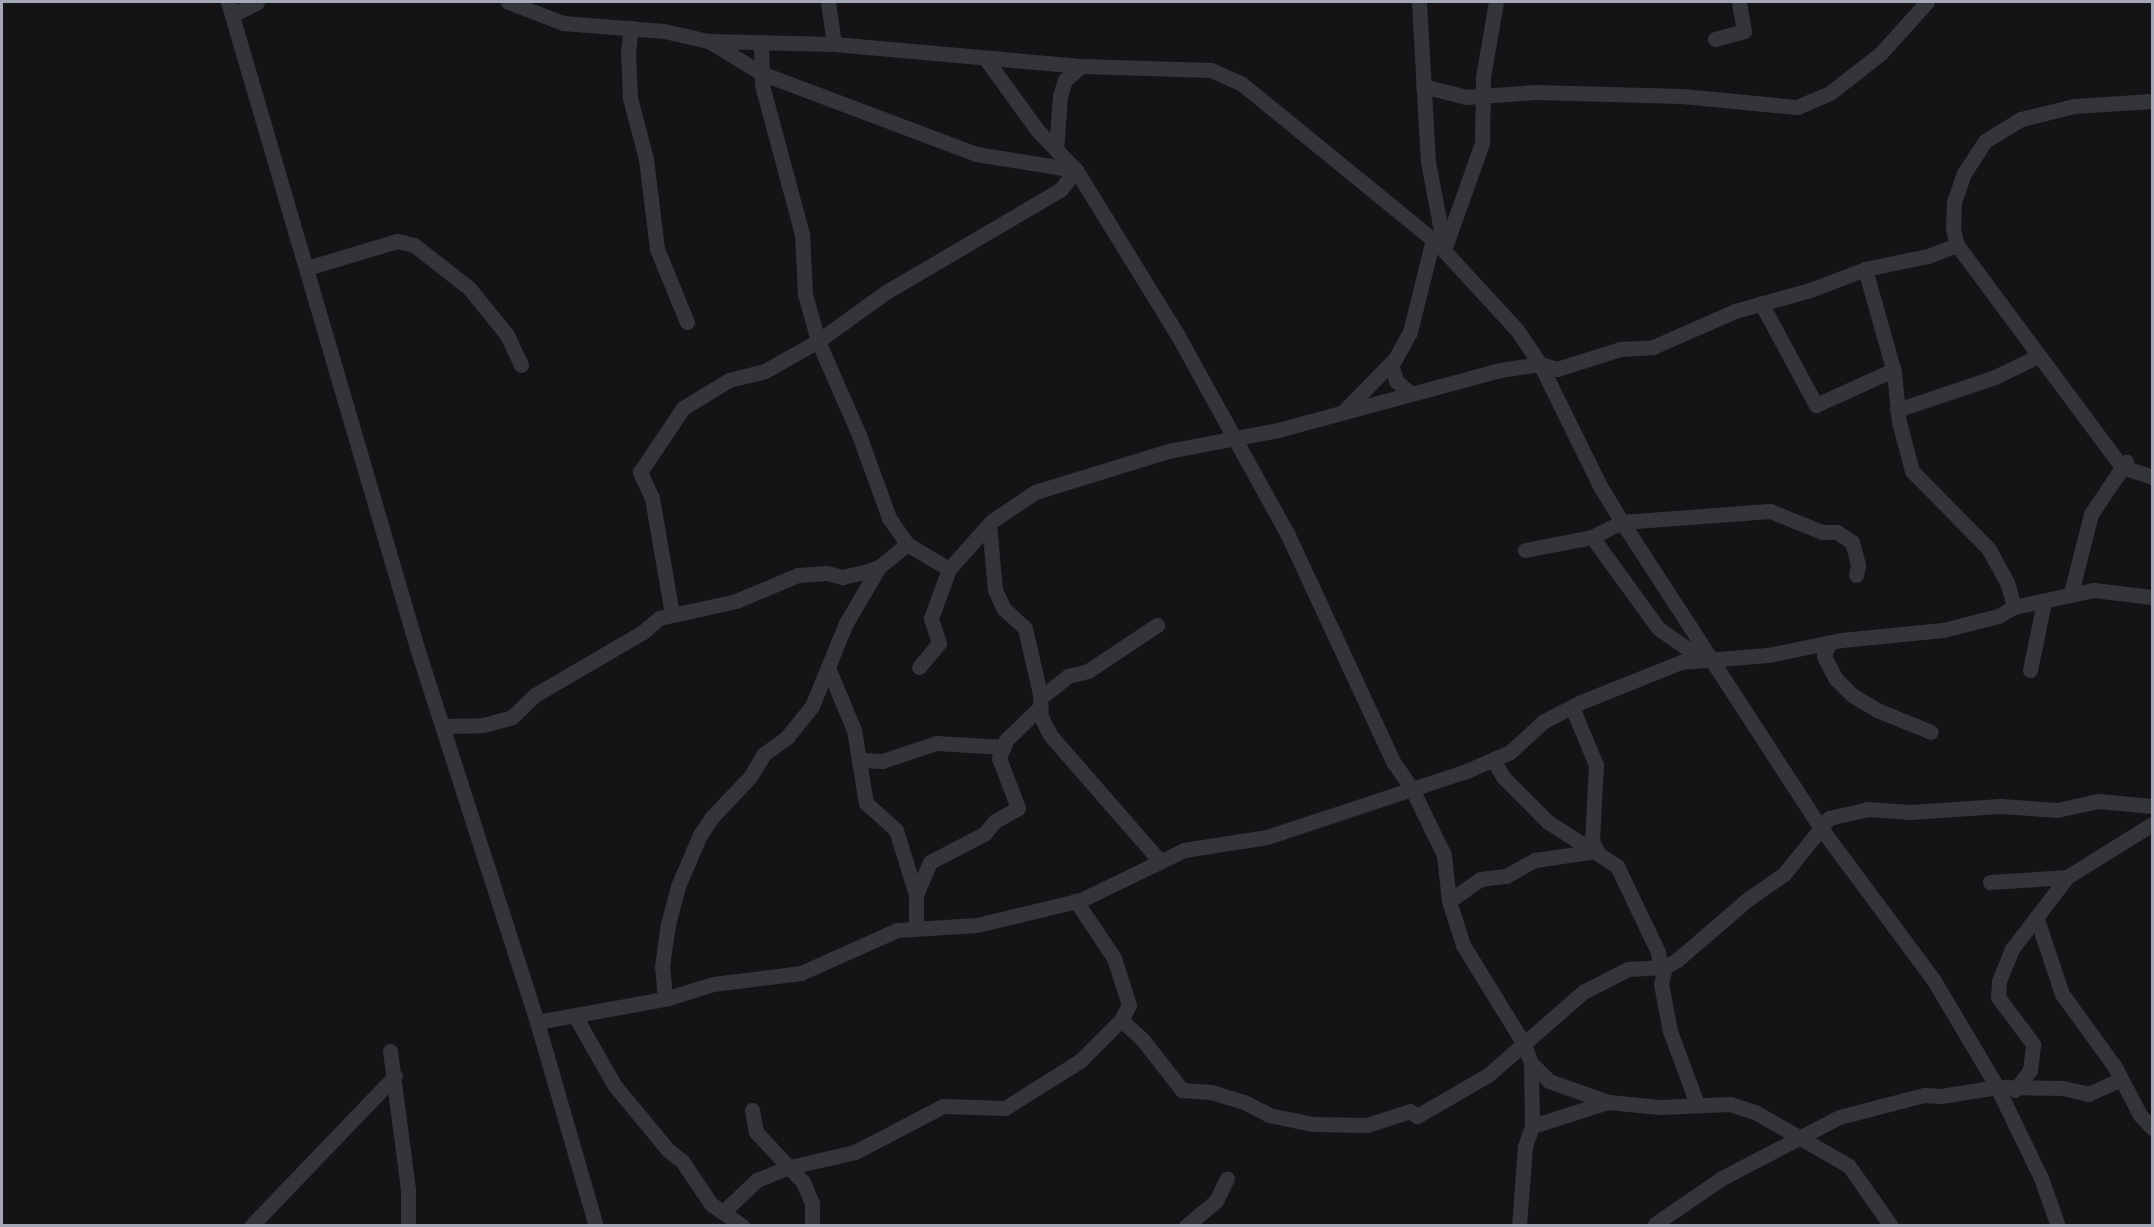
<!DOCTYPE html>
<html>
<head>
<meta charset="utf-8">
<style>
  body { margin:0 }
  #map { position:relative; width:2154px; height:1227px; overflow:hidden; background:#141416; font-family:"Varela Round",sans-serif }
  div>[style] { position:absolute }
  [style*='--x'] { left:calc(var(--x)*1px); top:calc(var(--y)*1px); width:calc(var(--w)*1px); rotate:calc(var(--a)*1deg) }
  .minor>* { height:15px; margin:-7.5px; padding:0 7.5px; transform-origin:7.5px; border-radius:7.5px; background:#34353b }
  span { translate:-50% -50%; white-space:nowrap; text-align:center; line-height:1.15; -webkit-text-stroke:5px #0f0f11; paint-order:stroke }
  .frame { position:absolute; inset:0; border:3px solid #a4a8b7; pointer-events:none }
</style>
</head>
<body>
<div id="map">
  <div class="minor">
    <div style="--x:228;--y:2;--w:673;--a:73.69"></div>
    <div style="--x:417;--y:648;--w:393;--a:72.2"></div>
    <div style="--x:537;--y:1022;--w:212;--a:73.9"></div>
    <div style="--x:508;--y:2;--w:59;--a:20.9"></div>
    <div style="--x:563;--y:23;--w:101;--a:4.5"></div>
    <div style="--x:664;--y:31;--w:45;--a:12.8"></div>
    <div style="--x:708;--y:41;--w:126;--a:1.4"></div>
    <div style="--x:834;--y:44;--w:248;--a:5.1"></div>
    <div style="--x:1081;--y:66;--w:130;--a:1.8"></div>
    <div style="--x:1211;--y:70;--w:34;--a:24"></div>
    <div style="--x:1242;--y:84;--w:252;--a:39.2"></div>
    <div style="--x:1437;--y:243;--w:118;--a:47.4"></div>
    <div style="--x:1517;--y:330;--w:41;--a:55.9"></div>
    <div style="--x:1540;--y:364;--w:136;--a:63.8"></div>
    <div style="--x:1600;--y:486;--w:42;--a:58.6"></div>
    <div style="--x:1622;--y:522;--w:364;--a:57"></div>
    <div style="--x:1820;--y:827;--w:189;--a:53.4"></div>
    <div style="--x:1933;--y:979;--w:126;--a:59.3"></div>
    <div style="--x:1997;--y:1087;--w:101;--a:64.2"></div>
    <div style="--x:2041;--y:1178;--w:51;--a:70.5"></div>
    <div style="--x:828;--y:2;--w:42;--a:81.9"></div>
    <div style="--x:1419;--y:2;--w:160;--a:86.8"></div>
    <div style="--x:1428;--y:162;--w:86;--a:79.2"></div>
    <div style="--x:232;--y:15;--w:28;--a:-27"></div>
    <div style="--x:631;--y:28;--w:23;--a:97"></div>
    <div style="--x:628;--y:51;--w:47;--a:87.6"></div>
    <div style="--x:630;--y:98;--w:63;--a:75.3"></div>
    <div style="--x:646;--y:159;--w:91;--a:83"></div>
    <div style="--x:657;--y:249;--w:79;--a:67.7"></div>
    <div style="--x:1715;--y:39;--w:30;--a:-15"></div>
    <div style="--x:1744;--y:31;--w:29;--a:-100"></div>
    <div style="--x:709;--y:41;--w:61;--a:31.6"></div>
    <div style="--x:761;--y:73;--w:230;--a:20.6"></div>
    <div style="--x:976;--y:154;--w:101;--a:9.1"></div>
    <div style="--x:1076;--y:170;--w:193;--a:58.4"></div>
    <div style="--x:1177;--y:334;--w:227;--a:61.1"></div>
    <div style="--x:1287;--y:533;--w:254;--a:65.1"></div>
    <div style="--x:1394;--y:763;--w:32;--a:55"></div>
    <div style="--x:1412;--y:789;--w:73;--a:64.1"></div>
    <div style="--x:1444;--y:855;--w:46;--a:83.8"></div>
    <div style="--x:1449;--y:901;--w:46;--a:72.3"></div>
    <div style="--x:1463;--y:945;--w:116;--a:58.4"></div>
    <div style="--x:1524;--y:1044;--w:20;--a:70"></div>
    <div style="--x:1531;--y:1063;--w:63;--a:89.1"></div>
    <div style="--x:1532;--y:1126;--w:21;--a:109"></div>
    <div style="--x:1525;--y:1146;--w:80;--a:94.3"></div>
    <div style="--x:761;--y:43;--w:42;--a:88.6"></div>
    <div style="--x:762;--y:85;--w:154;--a:75"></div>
    <div style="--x:802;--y:234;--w:60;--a:87.1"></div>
    <div style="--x:805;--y:294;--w:49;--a:74.5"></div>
    <div style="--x:818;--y:341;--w:103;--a:66.4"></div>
    <div style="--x:859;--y:435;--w:88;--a:70.1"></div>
    <div style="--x:889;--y:518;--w:32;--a:55"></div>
    <div style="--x:907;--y:544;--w:49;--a:30.8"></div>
    <div style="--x:1423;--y:86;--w:44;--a:14.3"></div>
    <div style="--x:1466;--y:97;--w:69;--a:-4.1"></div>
    <div style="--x:1535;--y:92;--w:147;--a:1.6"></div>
    <div style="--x:1682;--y:96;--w:116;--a:5.5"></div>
    <div style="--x:1797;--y:107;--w:36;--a:-23"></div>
    <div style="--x:1830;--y:93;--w:63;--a:-38"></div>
    <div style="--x:1880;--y:54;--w:70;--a:-47.9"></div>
    <div style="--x:2152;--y:101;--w:78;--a:176.3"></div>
    <div style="--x:2074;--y:106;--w:55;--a:166.2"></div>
    <div style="--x:2021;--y:119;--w:42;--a:148.6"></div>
    <div style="--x:1985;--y:141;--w:38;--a:123"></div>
    <div style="--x:1964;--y:173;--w:31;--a:109"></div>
    <div style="--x:1954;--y:202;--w:27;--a:92"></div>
    <div style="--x:1953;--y:229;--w:16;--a:76"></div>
    <div style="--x:1957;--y:245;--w:277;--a:53.4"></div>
    <div style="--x:2122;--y:467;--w:32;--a:18"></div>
    <div style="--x:1056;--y:150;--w:54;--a:-85.8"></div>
    <div style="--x:1060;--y:96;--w:17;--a:-73"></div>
    <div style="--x:1065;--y:80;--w:21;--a:-41"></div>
    <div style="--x:1444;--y:250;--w:114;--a:-70.4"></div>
    <div style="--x:1482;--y:143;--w:66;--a:-89.1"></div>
    <div style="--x:1483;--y:77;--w:76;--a:-80.2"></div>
    <div style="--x:307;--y:268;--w:94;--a:-16.7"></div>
    <div style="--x:397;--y:241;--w:17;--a:13"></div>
    <div style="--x:414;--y:245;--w:70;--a:38"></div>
    <div style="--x:469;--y:288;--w:60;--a:51"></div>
    <div style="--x:507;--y:335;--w:33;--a:65"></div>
    <div style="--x:1865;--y:269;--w:107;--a:74.3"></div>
    <div style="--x:1894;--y:372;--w:50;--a:84.3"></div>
    <div style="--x:1899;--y:422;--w:51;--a:75.1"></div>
    <div style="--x:1912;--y:471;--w:108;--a:45.4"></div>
    <div style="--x:1988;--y:548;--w:39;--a:61"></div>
    <div style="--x:2007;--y:582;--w:26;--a:74"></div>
    <div style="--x:1761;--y:303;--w:116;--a:61.7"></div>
    <div style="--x:1816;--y:405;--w:85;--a:-24.4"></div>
    <div style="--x:1391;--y:363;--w:19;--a:74"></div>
    <div style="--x:1396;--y:381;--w:18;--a:41"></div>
    <div style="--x:1897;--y:410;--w:103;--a:-18.6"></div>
    <div style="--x:1995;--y:377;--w:48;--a:-26"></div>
    <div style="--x:1344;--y:411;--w:73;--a:-45.6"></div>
    <div style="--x:1395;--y:359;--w:31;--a:-61"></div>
    <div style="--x:1410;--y:332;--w:96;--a:-76.1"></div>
    <div style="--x:989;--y:524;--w:66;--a:84.8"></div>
    <div style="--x:995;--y:590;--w:21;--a:65"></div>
    <div style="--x:1004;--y:609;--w:28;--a:42"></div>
    <div style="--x:1025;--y:628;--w:68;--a:77.2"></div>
    <div style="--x:1040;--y:694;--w:23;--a:88"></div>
    <div style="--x:1041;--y:717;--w:20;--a:63"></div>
    <div style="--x:1050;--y:735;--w:167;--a:48.9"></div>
    <div style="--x:1592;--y:537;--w:112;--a:54"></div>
    <div style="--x:1658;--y:628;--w:50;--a:35.3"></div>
    <div style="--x:1525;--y:550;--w:68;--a:-11"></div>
    <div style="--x:1592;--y:537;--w:34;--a:-27"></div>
    <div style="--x:1622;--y:522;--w:148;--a:-4.3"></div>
    <div style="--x:1770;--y:511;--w:56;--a:22"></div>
    <div style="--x:1822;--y:532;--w:15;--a:0"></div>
    <div style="--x:1837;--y:532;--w:18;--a:34"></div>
    <div style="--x:1852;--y:542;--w:24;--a:75"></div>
    <div style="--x:1858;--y:565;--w:10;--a:101"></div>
    <div style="--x:2071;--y:593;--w:81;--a:-75.8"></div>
    <div style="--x:2091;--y:514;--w:63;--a:-56.1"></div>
    <div style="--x:672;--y:614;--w:118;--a:-99.8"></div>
    <div style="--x:652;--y:498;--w:29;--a:-115"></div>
    <div style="--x:640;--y:472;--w:77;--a:-56.1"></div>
    <div style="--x:683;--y:408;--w:54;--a:-31.3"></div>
    <div style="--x:729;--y:380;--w:37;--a:-14"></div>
    <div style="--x:765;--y:371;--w:61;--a:-29.5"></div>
    <div style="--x:818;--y:341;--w:84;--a:-35.8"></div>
    <div style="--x:886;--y:292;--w:202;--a:-30.4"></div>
    <div style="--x:1060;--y:190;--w:26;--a:-51"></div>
    <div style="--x:1076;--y:170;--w:54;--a:-134.3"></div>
    <div style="--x:1038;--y:131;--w:90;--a:-126"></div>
    <div style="--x:1829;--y:643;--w:14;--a:111"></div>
    <div style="--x:1824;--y:656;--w:25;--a:63"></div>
    <div style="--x:1835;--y:678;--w:24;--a:45"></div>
    <div style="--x:1852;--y:695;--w:29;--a:31"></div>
    <div style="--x:1877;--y:710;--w:58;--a:22.2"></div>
    <div style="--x:919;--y:667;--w:31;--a:-50"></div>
    <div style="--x:939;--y:643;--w:26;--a:-108"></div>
    <div style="--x:931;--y:618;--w:52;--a:-69.8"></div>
    <div style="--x:949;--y:569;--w:64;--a:-48.1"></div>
    <div style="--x:992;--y:521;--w:52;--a:-34"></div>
    <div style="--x:1035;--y:492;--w:139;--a:-17.1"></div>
    <div style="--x:1168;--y:451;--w:112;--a:-10.8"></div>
    <div style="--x:1278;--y:430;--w:230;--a:-15.1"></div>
    <div style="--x:1500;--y:370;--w:40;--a:-8.5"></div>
    <div style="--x:1540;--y:364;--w:18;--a:16"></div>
    <div style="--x:1557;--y:369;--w:66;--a:-17.6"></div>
    <div style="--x:1620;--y:349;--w:33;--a:-3"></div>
    <div style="--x:1653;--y:347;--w:90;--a:-23.7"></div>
    <div style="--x:1735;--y:311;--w:78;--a:-15.6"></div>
    <div style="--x:1810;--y:290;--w:59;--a:-20.9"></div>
    <div style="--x:1865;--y:269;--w:64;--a:-11.7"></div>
    <div style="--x:1928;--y:256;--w:31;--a:-21"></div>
    <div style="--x:829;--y:670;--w:65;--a:67.4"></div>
    <div style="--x:854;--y:730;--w:74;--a:80.7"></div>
    <div style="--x:866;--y:803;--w:40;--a:42"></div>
    <div style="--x:896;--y:830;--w:68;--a:72.9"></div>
    <div style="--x:916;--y:895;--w:33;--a:90"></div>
    <div style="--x:2030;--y:670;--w:69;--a:-78.4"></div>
    <div style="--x:1040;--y:698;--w:36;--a:-38"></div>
    <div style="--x:1068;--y:676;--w:21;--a:-14"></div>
    <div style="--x:1088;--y:671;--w:83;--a:-33.7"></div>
    <div style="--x:444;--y:726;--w:39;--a:-1"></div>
    <div style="--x:483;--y:725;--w:30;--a:-15"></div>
    <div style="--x:512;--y:717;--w:32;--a:-44"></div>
    <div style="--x:535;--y:695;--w:125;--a:-30.3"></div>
    <div style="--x:643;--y:632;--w:21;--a:-41"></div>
    <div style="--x:659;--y:618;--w:79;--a:-12.4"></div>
    <div style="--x:736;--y:601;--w:67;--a:-22.8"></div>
    <div style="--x:798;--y:575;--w:29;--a:-4"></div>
    <div style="--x:827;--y:573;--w:16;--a:15"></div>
    <div style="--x:842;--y:577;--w:27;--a:-13"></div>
    <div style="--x:868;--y:571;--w:12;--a:-20"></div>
    <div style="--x:879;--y:567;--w:36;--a:-39"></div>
    <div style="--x:861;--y:760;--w:21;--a:3"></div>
    <div style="--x:882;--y:761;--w:57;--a:-18.4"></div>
    <div style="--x:936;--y:743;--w:68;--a:3.4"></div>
    <div style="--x:1493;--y:760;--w:21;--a:59"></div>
    <div style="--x:1504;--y:778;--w:62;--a:45"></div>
    <div style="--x:1548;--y:822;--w:82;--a:32.5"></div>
    <div style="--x:1617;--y:866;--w:95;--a:64.5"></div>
    <div style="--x:1658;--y:952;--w:14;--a:82"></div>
    <div style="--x:1990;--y:882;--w:77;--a:-3.7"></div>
    <div style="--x:916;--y:895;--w:36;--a:-67"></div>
    <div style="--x:930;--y:862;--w:61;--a:-27.4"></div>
    <div style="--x:984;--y:834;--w:17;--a:-50"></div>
    <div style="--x:995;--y:821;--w:26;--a:-29"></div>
    <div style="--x:1018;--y:808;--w:53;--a:-110.8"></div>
    <div style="--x:999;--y:758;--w:19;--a:-69"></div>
    <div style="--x:1006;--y:740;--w:47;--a:-44.1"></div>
    <div style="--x:1449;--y:901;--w:38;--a:-35"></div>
    <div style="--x:1480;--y:879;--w:26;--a:-7"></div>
    <div style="--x:1506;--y:876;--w:33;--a:-29"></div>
    <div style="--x:1535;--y:860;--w:63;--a:-8.3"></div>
    <div style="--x:1597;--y:851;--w:11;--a:-117"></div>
    <div style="--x:1592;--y:841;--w:76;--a:-87"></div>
    <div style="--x:1596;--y:765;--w:63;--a:-112.5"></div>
    <div style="--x:2037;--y:919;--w:79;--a:71.6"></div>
    <div style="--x:2062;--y:994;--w:90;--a:54"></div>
    <div style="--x:2115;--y:1067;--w:54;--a:62.5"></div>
    <div style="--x:2140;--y:1115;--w:18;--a:47"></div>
    <div style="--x:1665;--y:967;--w:17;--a:103"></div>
    <div style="--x:1661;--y:984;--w:48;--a:79.2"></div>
    <div style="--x:1670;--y:1031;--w:78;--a:69.7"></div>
    <div style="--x:665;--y:999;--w:33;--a:-95"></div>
    <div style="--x:662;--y:966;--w:42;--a:-81.9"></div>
    <div style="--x:668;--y:924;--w:39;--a:-75"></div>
    <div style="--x:678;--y:886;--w:56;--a:-66.7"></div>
    <div style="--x:700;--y:835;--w:22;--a:-56"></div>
    <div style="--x:712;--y:817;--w:55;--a:-46.5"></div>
    <div style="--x:750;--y:777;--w:27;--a:-59"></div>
    <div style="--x:764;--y:754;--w:29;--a:-36"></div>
    <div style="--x:787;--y:737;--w:40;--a:-51"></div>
    <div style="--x:812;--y:706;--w:90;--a:-67.7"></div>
    <div style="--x:846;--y:623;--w:65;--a:-59.5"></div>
    <div style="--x:575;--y:1016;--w:81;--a:60.3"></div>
    <div style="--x:615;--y:1086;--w:83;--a:50.4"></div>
    <div style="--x:668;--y:1150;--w:18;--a:38"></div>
    <div style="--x:682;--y:1161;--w:52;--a:56"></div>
    <div style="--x:711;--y:1204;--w:39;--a:35"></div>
    <div style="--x:1121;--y:1020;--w:28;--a:42"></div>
    <div style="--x:1142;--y:1039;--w:65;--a:51.9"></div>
    <div style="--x:1182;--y:1090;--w:29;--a:4"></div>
    <div style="--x:1211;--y:1092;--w:34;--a:17"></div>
    <div style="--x:1244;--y:1102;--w:28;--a:27"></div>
    <div style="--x:1269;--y:1115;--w:45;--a:11.6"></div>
    <div style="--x:1313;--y:1124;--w:54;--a:1.1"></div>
    <div style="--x:1367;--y:1125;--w:45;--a:-18"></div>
    <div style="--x:1410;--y:1111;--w:9;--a:36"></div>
    <div style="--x:1417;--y:1116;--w:82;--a:-30"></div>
    <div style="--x:1488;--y:1075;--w:126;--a:-41.1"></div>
    <div style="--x:1583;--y:992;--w:51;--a:-27.1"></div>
    <div style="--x:1628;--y:969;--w:37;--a:-3"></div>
    <div style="--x:1665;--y:967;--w:14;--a:-30"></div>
    <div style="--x:1677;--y:960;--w:94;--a:-40.7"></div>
    <div style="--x:1748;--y:899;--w:44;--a:-34.8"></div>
    <div style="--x:1784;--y:874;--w:72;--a:-51.2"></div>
    <div style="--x:1829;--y:818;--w:39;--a:-13"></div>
    <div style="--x:1867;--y:809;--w:43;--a:4"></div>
    <div style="--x:1910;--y:812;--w:90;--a:-3.8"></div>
    <div style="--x:2000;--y:806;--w:57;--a:4"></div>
    <div style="--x:2057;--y:810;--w:42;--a:-12.4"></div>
    <div style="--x:2098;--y:801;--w:54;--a:5.3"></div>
    <div style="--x:537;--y:1022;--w:130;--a:-10.2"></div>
    <div style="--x:665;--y:999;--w:50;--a:-17.4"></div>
    <div style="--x:713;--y:984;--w:89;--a:-7.1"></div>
    <div style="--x:801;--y:973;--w:105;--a:-24.1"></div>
    <div style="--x:897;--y:930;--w:80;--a:-3.6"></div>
    <div style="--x:977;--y:925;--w:107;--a:-13.5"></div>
    <div style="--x:1081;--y:900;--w:114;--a:-25.9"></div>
    <div style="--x:1184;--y:850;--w:84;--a:-8.9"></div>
    <div style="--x:1267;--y:837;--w:207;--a:-18.3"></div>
    <div style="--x:1464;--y:772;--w:50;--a:-23.5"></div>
    <div style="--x:1510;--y:752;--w:46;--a:-42.4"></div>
    <div style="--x:1544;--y:721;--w:42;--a:-27.2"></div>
    <div style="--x:1581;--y:702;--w:108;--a:-21.8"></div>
    <div style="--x:1681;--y:662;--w:87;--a:-4.6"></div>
    <div style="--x:1768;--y:655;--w:75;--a:-11.6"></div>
    <div style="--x:1841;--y:640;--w:102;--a:-5.6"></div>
    <div style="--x:1943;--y:630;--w:57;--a:-14.3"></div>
    <div style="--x:1998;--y:616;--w:18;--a:-29"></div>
    <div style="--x:2014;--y:607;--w:82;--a:-12"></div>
    <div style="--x:2094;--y:590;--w:58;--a:6.9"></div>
    <div style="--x:390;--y:1051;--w:139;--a:82.6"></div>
    <div style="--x:408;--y:1189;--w:37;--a:90"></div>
    <div style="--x:1531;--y:1063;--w:25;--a:45"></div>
    <div style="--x:1549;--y:1081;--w:63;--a:19.6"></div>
    <div style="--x:1608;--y:1102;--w:52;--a:5.5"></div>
    <div style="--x:1660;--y:1107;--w:70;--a:-2.5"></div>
    <div style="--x:1730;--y:1104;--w:26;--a:18"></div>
    <div style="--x:1755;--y:1112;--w:108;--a:29.9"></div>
    <div style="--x:1849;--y:1166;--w:73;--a:55"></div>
    <div style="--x:2015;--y:1090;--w:25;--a:-53"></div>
    <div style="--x:2030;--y:1070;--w:26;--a:-83"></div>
    <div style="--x:2033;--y:1044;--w:59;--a:-126.7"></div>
    <div style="--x:1998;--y:997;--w:16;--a:-86"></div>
    <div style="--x:1999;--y:981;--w:35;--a:-68"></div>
    <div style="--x:2012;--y:949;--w:91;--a:-52.6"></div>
    <div style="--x:2067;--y:877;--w:100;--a:-31.9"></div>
    <div style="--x:752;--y:1110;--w:22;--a:80"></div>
    <div style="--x:756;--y:1132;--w:69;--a:46.8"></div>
    <div style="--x:803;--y:1182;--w:23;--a:67"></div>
    <div style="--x:812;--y:1203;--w:23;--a:90"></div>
    <div style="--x:1532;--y:1126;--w:80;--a:-17.5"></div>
    <div style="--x:723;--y:1212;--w:47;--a:-43.3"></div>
    <div style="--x:757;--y:1180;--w:35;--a:-22"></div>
    <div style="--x:790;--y:1167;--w:67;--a:-13"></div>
    <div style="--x:855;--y:1152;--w:99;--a:-27.6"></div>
    <div style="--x:943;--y:1106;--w:62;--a:1.8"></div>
    <div style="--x:1005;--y:1108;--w:89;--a:-32.1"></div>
    <div style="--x:1080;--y:1061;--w:58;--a:-45"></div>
    <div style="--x:1121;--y:1020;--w:17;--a:-62"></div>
    <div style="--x:1129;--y:1005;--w:49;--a:-107.7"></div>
    <div style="--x:1114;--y:958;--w:69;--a:-123.7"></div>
    <div style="--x:1655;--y:1224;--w:81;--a:-34.5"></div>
    <div style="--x:1722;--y:1178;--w:132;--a:-27.5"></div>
    <div style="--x:1839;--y:1117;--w:88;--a:-14.5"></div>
    <div style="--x:1924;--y:1095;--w:17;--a:3"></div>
    <div style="--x:1941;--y:1096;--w:57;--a:-9.1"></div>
    <div style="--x:1997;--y:1087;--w:66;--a:0.9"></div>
    <div style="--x:2063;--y:1088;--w:26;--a:13"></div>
    <div style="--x:2088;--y:1094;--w:36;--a:-24"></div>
    <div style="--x:251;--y:1226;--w:208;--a:-46.2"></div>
    <div style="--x:1186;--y:1226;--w:39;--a:-40"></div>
    <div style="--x:1216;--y:1201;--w:25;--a:-64"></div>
  </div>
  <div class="frame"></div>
</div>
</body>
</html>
